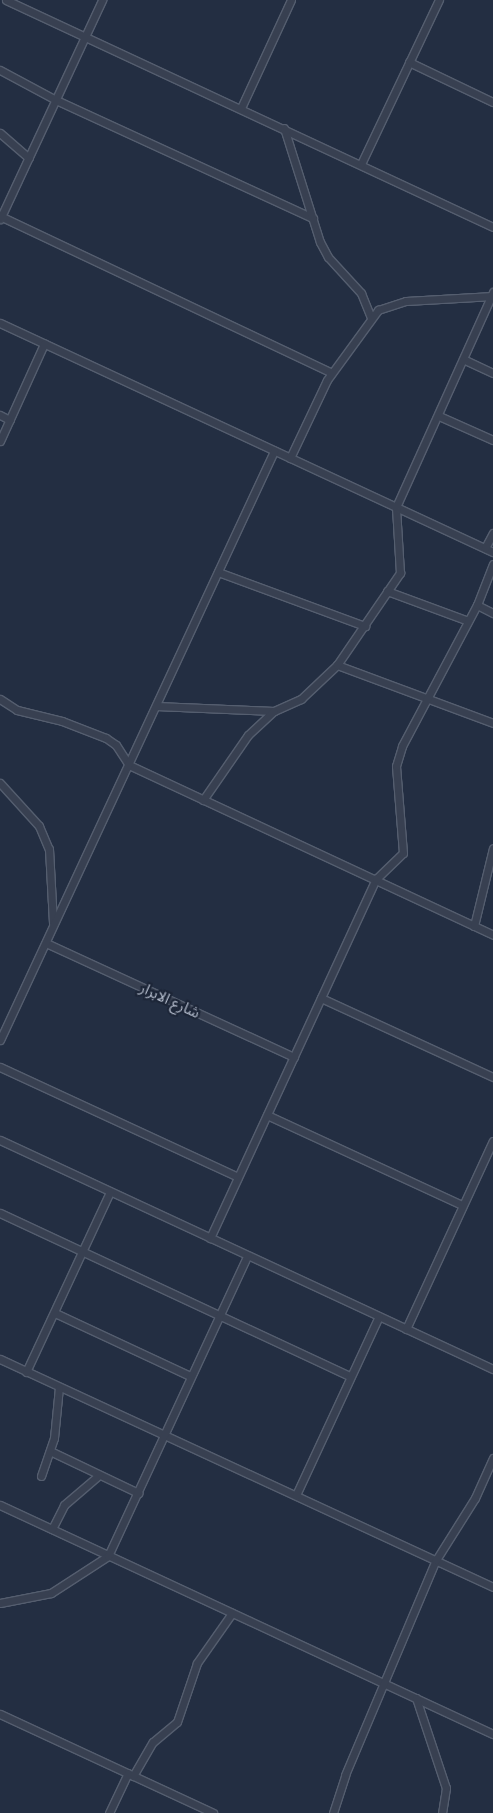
<!DOCTYPE html>
<html>
<head>
<meta charset="utf-8">
<style>
  body { margin:0 }
  #map { position:relative; width:493px; height:1813px; overflow:hidden; background:#232e42; font-family:Montserrat,"Noto Sans Arabic",sans-serif }
  div>[style] { position:absolute }
  [style*='--x'] { left:calc(var(--x)*1px); top:calc(var(--y)*1px); width:calc(var(--w)*1px); rotate:calc(var(--a)*1deg) }
  .roads { filter:drop-shadow(1px 0 #555e6f) drop-shadow(-1px 0 #555e6f) drop-shadow(0 1px #555e6f) drop-shadow(0 -1px #555e6f) }
  .minor>* { height:7px; margin:-3.5px; padding:0 3.5px; transform-origin:3.5px; border-radius:3.5px; background:#384051 }
  span { translate:-50% -50%; white-space:nowrap; text-align:center; line-height:1.15; -webkit-text-stroke:4.5px #1c2537; paint-order:stroke }
  .street-label { font-size:15px; color:#b4bccc }
</style>
</head>
<body>
<div id="map">
  <div class="roads">
    <div class="minor">
      <div style="--x:6;--y:0;--w:537;--a:24.99"></div>
      <div style="--x:409;--y:62;--w:93;--a:25.5"></div>
      <div style="--x:0;--y:70;--w:64;--a:28.2"></div>
      <div style="--x:56;--y:100;--w:283;--a:24.7"></div>
      <div style="--x:241;--y:108;--w:119;--a:-65.2"></div>
      <div style="--x:284;--y:128;--w:120;--a:72.5"></div>
      <div style="--x:320;--y:242;--w:17;--a:62"></div>
      <div style="--x:328;--y:257;--w:49;--a:47.5"></div>
      <div style="--x:361;--y:293;--w:27;--a:68"></div>
      <div style="--x:0;--y:133;--w:38;--a:41"></div>
      <div style="--x:361;--y:164;--w:182;--a:-64.6"></div>
      <div style="--x:0;--y:216;--w:367;--a:25.3"></div>
      <div style="--x:0;--y:219;--w:242;--a:-65"></div>
      <div style="--x:0;--y:323;--w:544;--a:24.92"></div>
      <div style="--x:465;--y:360;--w:31;--a:25"></div>
      <div style="--x:0;--y:415;--w:11;--a:27"></div>
      <div style="--x:439;--y:416;--w:59;--a:24"></div>
      <div style="--x:0;--y:441;--w:107;--a:-65.6"></div>
      <div style="--x:290;--y:458;--w:86;--a:-64.6"></div>
      <div style="--x:327;--y:380;--w:87;--a:-53.9"></div>
      <div style="--x:378;--y:310;--w:29;--a:-18"></div>
      <div style="--x:406;--y:301;--w:87;--a:-3.3"></div>
      <div style="--x:485;--y:548;--w:17;--a:-62"></div>
      <div style="--x:218;--y:572;--w:157;--a:20.2"></div>
      <div style="--x:387;--y:591;--w:86;--a:20.3"></div>
      <div style="--x:477;--y:605;--w:18;--a:27"></div>
      <div style="--x:337;--y:665;--w:166;--a:20.4"></div>
      <div style="--x:0;--y:699;--w:20;--a:33"></div>
      <div style="--x:17;--y:710;--w:46;--a:13.7"></div>
      <div style="--x:62;--y:721;--w:47;--a:21.1"></div>
      <div style="--x:106;--y:738;--w:12;--a:35"></div>
      <div style="--x:116;--y:745;--w:24;--a:57"></div>
      <div style="--x:129;--y:765;--w:402;--a:25"></div>
      <div style="--x:156;--y:706;--w:118;--a:2.4"></div>
      <div style="--x:274;--y:711;--w:30;--a:-24"></div>
      <div style="--x:301;--y:699;--w:50;--a:-43.4"></div>
      <div style="--x:337;--y:665;--w:112;--a:-55.6"></div>
      <div style="--x:400;--y:573;--w:66;--a:-93.5"></div>
      <div style="--x:396;--y:507;--w:236;--a:-65.7"></div>
      <div style="--x:0;--y:783;--w:58;--a:47.8"></div>
      <div style="--x:39;--y:826;--w:25;--a:67"></div>
      <div style="--x:49;--y:849;--w:74;--a:86.9"></div>
      <div style="--x:203;--y:800;--w:79;--a:-55.3"></div>
      <div style="--x:248;--y:735;--w:35;--a:-43"></div>
      <div style="--x:474;--y:926;--w:80;--a:-76.3"></div>
      <div style="--x:46;--y:943;--w:273;--a:24.7"></div>
      <div style="--x:321;--y:998;--w:189;--a:24.7"></div>
      <div style="--x:0;--y:1040;--w:650;--a:-65.05"></div>
      <div style="--x:0;--y:1067;--w:262;--a:24.8"></div>
      <div style="--x:267;--y:1115;--w:215;--a:24.8"></div>
      <div style="--x:0;--y:1140;--w:544;--a:24.92"></div>
      <div style="--x:0;--y:1213;--w:385;--a:25"></div>
      <div style="--x:210;--y:1238;--w:396;--a:-65.2"></div>
      <div style="--x:376;--y:879;--w:37;--a:-44"></div>
      <div style="--x:403;--y:853;--w:87;--a:-94.6"></div>
      <div style="--x:396;--y:766;--w:21;--a:-73"></div>
      <div style="--x:402;--y:746;--w:160;--a:-62"></div>
      <div style="--x:477;--y:605;--w:44;--a:-68.7"></div>
      <div style="--x:55;--y:1313;--w:149;--a:25"></div>
      <div style="--x:406;--y:1329;--w:207;--a:-65.2"></div>
      <div style="--x:0;--y:1359;--w:543;--a:24.82"></div>
      <div style="--x:26;--y:1372;--w:199;--a:-65"></div>
      <div style="--x:50;--y:1451;--w:98;--a:25.5"></div>
      <div style="--x:41;--y:1476;--w:40;--a:-71.1"></div>
      <div style="--x:54;--y:1438;--w:51;--a:-84.4"></div>
      <div style="--x:296;--y:1495;--w:197;--a:-65.1"></div>
      <div style="--x:0;--y:1505;--w:544;--a:24.92"></div>
      <div style="--x:52;--y:1529;--w:27;--a:-63"></div>
      <div style="--x:64;--y:1505;--w:46;--a:-40.6"></div>
      <div style="--x:0;--y:1603;--w:52;--a:-11.1"></div>
      <div style="--x:51;--y:1593;--w:68;--a:-33"></div>
      <div style="--x:108;--y:1556;--w:331;--a:-65.1"></div>
      <div style="--x:416;--y:1698;--w:95;--a:71.6"></div>
      <div style="--x:446;--y:1788;--w:25;--a:99"></div>
      <div style="--x:0;--y:1714;--w:235;--a:24.9"></div>
      <div style="--x:133;--y:1776;--w:39;--a:-60"></div>
      <div style="--x:153;--y:1742;--w:31;--a:-40"></div>
      <div style="--x:177;--y:1722;--w:62;--a:-71.3"></div>
      <div style="--x:197;--y:1663;--w:61;--a:-55"></div>
      <div style="--x:109;--y:1813;--w:44;--a:-64.6"></div>
      <div style="--x:333;--y:1813;--w:40;--a:-72"></div>
      <div style="--x:345;--y:1775;--w:233;--a:-67.1"></div>
      <div style="--x:436;--y:1560;--w:73;--a:-57.8"></div>
      <div style="--x:475;--y:1498;--w:44;--a:-65.8"></div>
    </div>
  </div>
  <div class="street-label">
    <span style="left:170px;top:1000px;rotate:25deg">شارع الابرار</span>
  </div>
</div>
</body>
</html>
